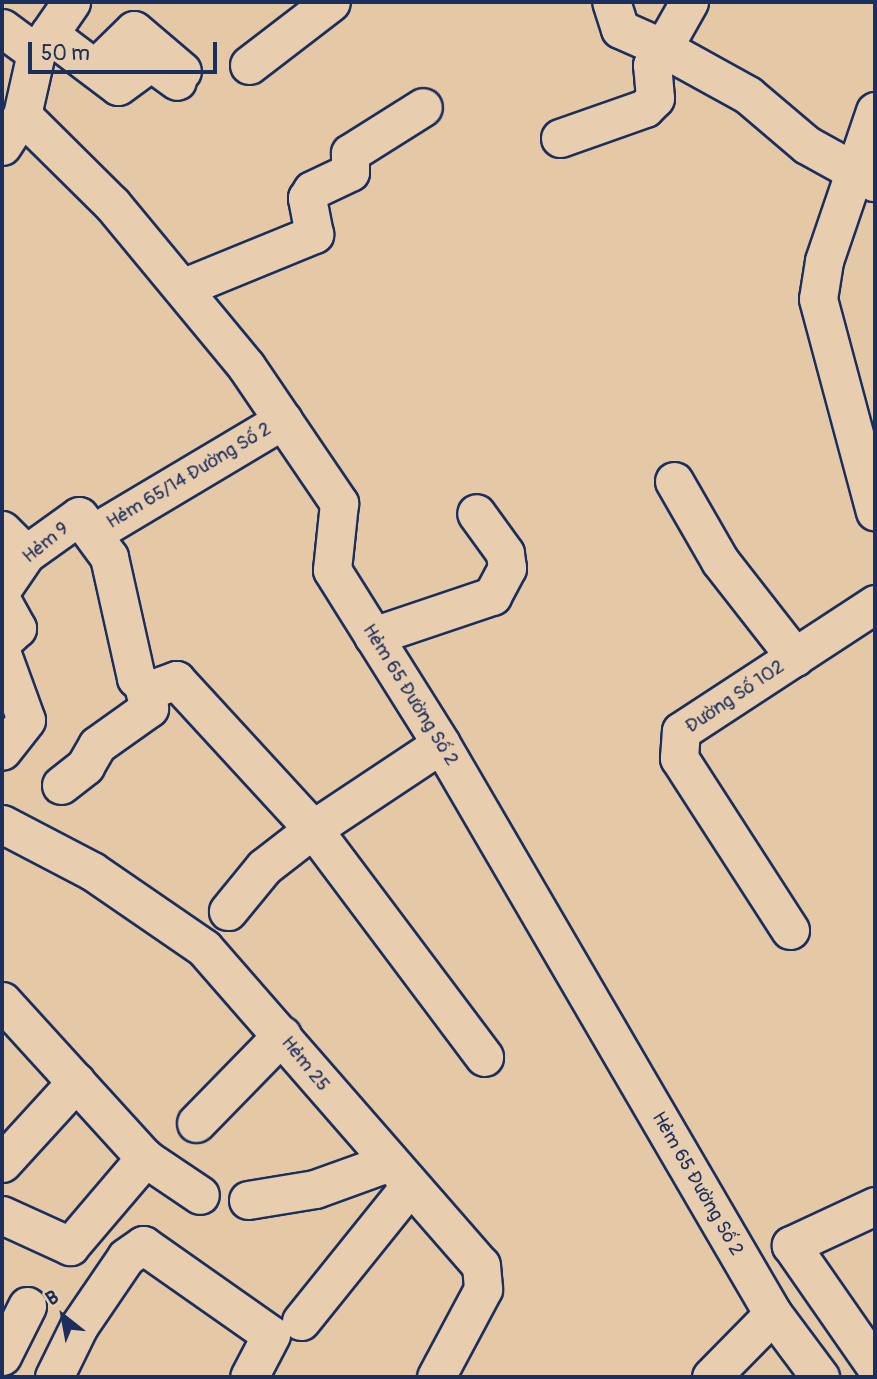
<!DOCTYPE html>
<html>
<head>
<meta charset="utf-8">
<style>
  body { margin:0 }
  #map { position:relative; width:877px; height:1379px; overflow:hidden; background:#e5c8a5; font-family:Pangolin,sans-serif }
  div>[style] { position:absolute }
  [style*='--x'] { left:calc(var(--x)*1px); top:calc(var(--y)*1px); width:calc(var(--w)*1px); rotate:calc(var(--a)*1deg) }
  .roads { filter:drop-shadow(2px 0 #1b2f5e) drop-shadow(-2px 0 #1b2f5e) drop-shadow(0 2px #1b2f5e) drop-shadow(0 -2px #1b2f5e) }
  .minor>* { height:37px; margin:-18.5px; padding:0 18.5px; transform-origin:18.5px; border-radius:18.5px; background:#e8cdaf }
  span { translate:-50% -50%; white-space:nowrap; text-align:center; line-height:1.15; -webkit-text-stroke:5px #e8cdaf; paint-order:stroke }
  .street-label { font-size:19px; color:#1b2f5e }
  .frame { position:absolute; inset:0; border:4px solid #1b2f5e; pointer-events:none }
  .north { position:absolute; left:28px; top:1281px; width:70px; height:70px; -webkit-text-stroke:5px #e8cdaf; paint-order:stroke; rotate:329deg; font-size:19px; font-weight:700; line-height:28px; text-align:center; color:#1b2f5e }
  .north::after { content:''; display:block; margin:auto; width:24px; height:32px; background:#1b2f5e; clip-path:polygon(50% 0,100% 100%,50% 72%,0 100%) }
  .scale { position:absolute; left:28px; top:42px; width:189px; height:32px; box-sizing:border-box; border:4px solid #1b2f5e; border-top:0; padding-left:9px; font-size:21px; line-height:24px; white-space:nowrap; color:#1b2f5e; -webkit-text-stroke:5px #e8cdaf; paint-order:stroke }
</style>
</head>
<body>
<div id="map">
  <div class="roads">
    <div class="minor">
      <div style="--x:689;--y:2;--w:53;--a:119.5"></div>
      <div style="--x:663;--y:48;--w:97;--a:28.9"></div>
      <div style="--x:748;--y:95;--w:77;--a:40.3"></div>
      <div style="--x:807;--y:145;--w:77;--a:28.9"></div>
      <div style="--x:2;--y:28;--w:42;--a:36.3"></div>
      <div style="--x:49;--y:34;--w:86;--a:37"></div>
      <div style="--x:118;--y:86;--w:41;--a:-36"></div>
      <div style="--x:151;--y:62;--w:32;--a:36"></div>
      <div style="--x:249;--y:65;--w:103;--a:-37.5"></div>
      <div style="--x:95;--y:68;--w:54;--a:-44.3"></div>
      <div style="--x:134;--y:30;--w:63;--a:40.5"></div>
      <div style="--x:875;--y:111;--w:158;--a:108.8"></div>
      <div style="--x:824;--y:261;--w:38;--a:99"></div>
      <div style="--x:818;--y:299;--w:220;--a:75"></div>
      <div style="--x:22;--y:115;--w:127;--a:44.7"></div>
      <div style="--x:112;--y:204;--w:210;--a:50.4"></div>
      <div style="--x:246;--y:366;--w:166;--a:55.8"></div>
      <div style="--x:339;--y:503;--w:67;--a:96"></div>
      <div style="--x:332;--y:570;--w:205;--a:57.9"></div>
      <div style="--x:441;--y:744;--w:660;--a:59.78"></div>
      <div style="--x:773;--y:1314;--w:79;--a:53.3"></div>
      <div style="--x:560;--y:138;--w:90;--a:-19.4"></div>
      <div style="--x:645;--y:108;--w:14;--a:-45"></div>
      <div style="--x:655;--y:98;--w:33;--a:-95"></div>
      <div style="--x:652;--y:65;--w:20;--a:-57"></div>
      <div style="--x:663;--y:48;--w:47;--a:-156.2"></div>
      <div style="--x:620;--y:29;--w:28;--a:-108"></div>
      <div style="--x:2;--y:146;--w:37;--a:-57"></div>
      <div style="--x:22;--y:115;--w:64;--a:-77.3"></div>
      <div style="--x:36;--y:53;--w:62;--a:-55.5"></div>
      <div style="--x:182;--y:288;--w:143;--a:-22.2"></div>
      <div style="--x:314;--y:234;--w:37;--a:-101"></div>
      <div style="--x:307;--y:198;--w:9;--a:-58"></div>
      <div style="--x:312;--y:190;--w:42;--a:-25.3"></div>
      <div style="--x:350;--y:172;--w:19;--a:-90"></div>
      <div style="--x:350;--y:153;--w:86;--a:-32.2"></div>
      <div style="--x:674;--y:481;--w:92;--a:60.1"></div>
      <div style="--x:720;--y:561;--w:122;--a:52"></div>
      <div style="--x:2;--y:530;--w:34;--a:45"></div>
      <div style="--x:95;--y:532;--w:219;--a:-30.8"></div>
      <div style="--x:2;--y:589;--w:42;--a:-55.6"></div>
      <div style="--x:26;--y:554;--w:65;--a:-35.6"></div>
      <div style="--x:79;--y:516;--w:51;--a:53.8"></div>
      <div style="--x:109;--y:557;--w:124;--a:77.4"></div>
      <div style="--x:136;--y:678;--w:18;--a:43"></div>
      <div style="--x:149;--y:690;--w:29;--a:-20"></div>
      <div style="--x:176;--y:680;--w:202;--a:47.4"></div>
      <div style="--x:313;--y:829;--w:62;--a:142.2"></div>
      <div style="--x:264;--y:867;--w:57;--a:129.3"></div>
      <div style="--x:2;--y:601;--w:31;--a:61"></div>
      <div style="--x:17;--y:628;--w:21;--a:137"></div>
      <div style="--x:373;--y:636;--w:126;--a:-18.6"></div>
      <div style="--x:492;--y:596;--w:32;--a:-62"></div>
      <div style="--x:507;--y:568;--w:15;--a:-98"></div>
      <div style="--x:505;--y:553;--w:49;--a:-125.9"></div>
      <div style="--x:2;--y:654;--w:70;--a:70"></div>
      <div style="--x:26;--y:720;--w:39;--a:128"></div>
      <div style="--x:441;--y:744;--w:154;--a:146.4"></div>
      <div style="--x:313;--y:829;--w:285;--a:53.1"></div>
      <div style="--x:61;--y:785;--w:31;--a:-38"></div>
      <div style="--x:85;--y:766;--w:24;--a:-60"></div>
      <div style="--x:97;--y:745;--w:64;--a:-35.4"></div>
      <div style="--x:149;--y:708;--w:23;--a:-105"></div>
      <div style="--x:2;--y:824;--w:102;--a:27.6"></div>
      <div style="--x:92;--y:871;--w:136;--a:34.5"></div>
      <div style="--x:204;--y:948;--w:421;--a:48.9"></div>
      <div style="--x:481;--y:1265;--w:24;--a:85"></div>
      <div style="--x:483;--y:1289;--w:100;--a:118.1"></div>
      <div style="--x:790;--y:930;--w:205;--a:-122.8"></div>
      <div style="--x:679;--y:758;--w:27;--a:-86"></div>
      <div style="--x:681;--y:731;--w:232;--a:-33.2"></div>
      <div style="--x:2;--y:1001;--w:212;--a:47.7"></div>
      <div style="--x:145;--y:1158;--w:66;--a:33.9"></div>
      <div style="--x:196;--y:1123;--w:123;--a:-45.7"></div>
      <div style="--x:2;--y:1163;--w:110;--a:-47.6"></div>
      <div style="--x:248;--y:1200;--w:68;--a:-9.3"></div>
      <div style="--x:315;--y:1189;--w:77;--a:-19.9"></div>
      <div style="--x:875;--y:1206;--w:93;--a:155.1"></div>
      <div style="--x:791;--y:1245;--w:147;--a:55.2"></div>
      <div style="--x:2;--y:1215;--w:75;--a:24.5"></div>
      <div style="--x:70;--y:1246;--w:116;--a:-49.6"></div>
      <div style="--x:301;--y:1321;--w:171;--a:-51.2"></div>
      <div style="--x:2;--y:1356;--w:56;--a:-63.4"></div>
      <div style="--x:54;--y:1377;--w:57;--a:-63.9"></div>
      <div style="--x:79;--y:1326;--w:83;--a:-55.7"></div>
      <div style="--x:126;--y:1257;--w:21;--a:-35"></div>
      <div style="--x:143;--y:1245;--w:156;--a:35.1"></div>
      <div style="--x:271;--y:1335;--w:47;--a:117.6"></div>
      <div style="--x:711;--y:1377;--w:88;--a:-45.5"></div>
    </div>
  </div>
  <div class="street-label">
    <span style="left:189px;top:476px;rotate:-31deg">Hẻm 65/14 Đường Số 2</span>
    <span style="left:46px;top:543px;rotate:-39deg">Hẻm 9</span>
    <span style="left:410px;top:695px;rotate:58deg">Hẻm 65 Đường Số 2</span>
    <span style="left:735px;top:697px;rotate:-34deg">Đường Số 102</span>
    <span style="left:305px;top:1064px;rotate:51deg">Hẻm 25</span>
    <span style="left:697px;top:1184px;rotate:60deg">Hẻm 65 Đường Số 2</span>
  </div>
  <div class="frame"></div>
  <div class="north">B</div>
  <div class="scale">50 m</div>
</div>
</body>
</html>
